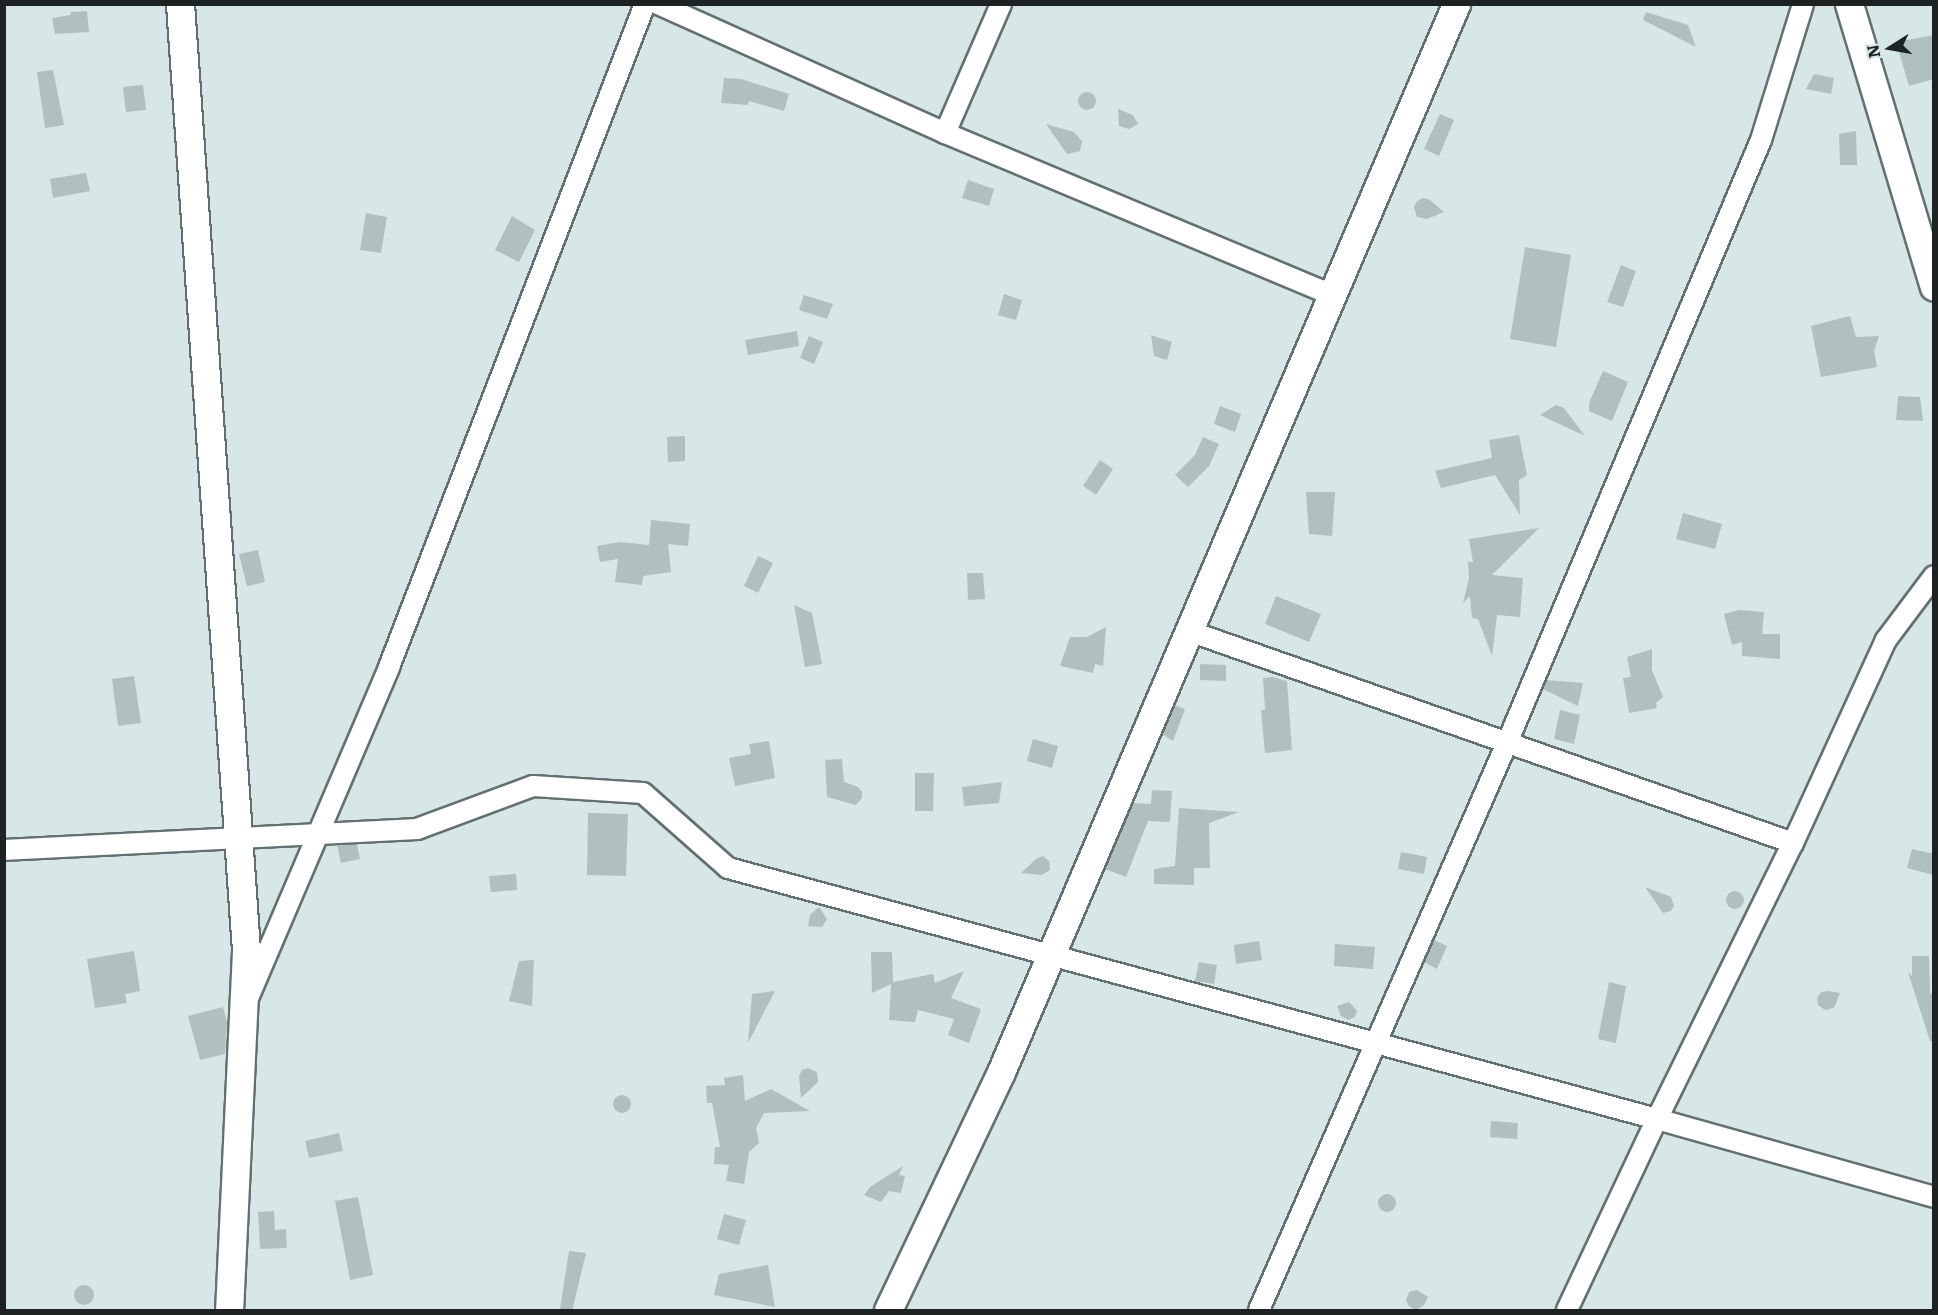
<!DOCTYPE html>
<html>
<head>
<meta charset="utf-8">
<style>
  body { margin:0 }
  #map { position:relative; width:1938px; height:1315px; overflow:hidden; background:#d7e6e6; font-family:Literata,serif }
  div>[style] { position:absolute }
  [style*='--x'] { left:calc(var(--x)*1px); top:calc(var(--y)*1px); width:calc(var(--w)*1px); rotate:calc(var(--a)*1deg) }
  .building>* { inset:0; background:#b0bfbf }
  .round { border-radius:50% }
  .roads { filter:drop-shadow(2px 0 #637071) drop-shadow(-2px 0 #637071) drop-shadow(0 2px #637071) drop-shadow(0 -2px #637071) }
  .street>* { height:20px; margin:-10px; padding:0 10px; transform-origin:10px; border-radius:10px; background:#fff }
  .secondary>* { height:27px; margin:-13.5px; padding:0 13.5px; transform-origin:13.5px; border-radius:13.5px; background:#fff }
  span { translate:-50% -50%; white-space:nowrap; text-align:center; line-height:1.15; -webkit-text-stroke:6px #d7e6e6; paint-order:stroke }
  .frame { position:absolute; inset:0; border:6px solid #1d2222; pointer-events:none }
  .north { position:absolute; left:1860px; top:18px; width:60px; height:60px; -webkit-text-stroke:4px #d7e6e6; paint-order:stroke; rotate:259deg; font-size:16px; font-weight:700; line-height:24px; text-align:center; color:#1d2222 }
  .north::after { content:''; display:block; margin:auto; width:21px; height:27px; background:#1d2222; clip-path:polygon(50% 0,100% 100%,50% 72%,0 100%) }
</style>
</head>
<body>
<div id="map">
  <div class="building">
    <div style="clip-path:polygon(87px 11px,89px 32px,55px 34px,52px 18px,71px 15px,71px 12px)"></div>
    <div style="clip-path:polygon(1646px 12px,1688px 25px,1696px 47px,1643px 20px)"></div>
    <div style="clip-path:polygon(1934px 35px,1934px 79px,1909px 86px,1896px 42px)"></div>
    <div style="clip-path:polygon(53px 70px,64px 125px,45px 128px,37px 72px)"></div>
    <div style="clip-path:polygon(1814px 74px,1834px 78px,1831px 94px,1806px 89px)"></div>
    <div style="clip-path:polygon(724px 78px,741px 79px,789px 94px,784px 111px,749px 101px,748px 105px,721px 103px)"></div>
    <div style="clip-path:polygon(143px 85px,146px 110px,126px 112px,123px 87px)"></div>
    <div class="round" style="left:1078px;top:92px;width:18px;height:18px"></div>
    <div style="clip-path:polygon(1118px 109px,1133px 115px,1138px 124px,1129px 129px,1119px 126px)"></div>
    <div style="clip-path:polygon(1440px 114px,1454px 120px,1439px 156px,1424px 149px)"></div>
    <div style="clip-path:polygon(1046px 124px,1074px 132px,1082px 141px,1080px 151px,1067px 154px)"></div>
    <div style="clip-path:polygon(1856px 131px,1857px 165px,1840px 165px,1839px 134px)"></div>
    <div style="clip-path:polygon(86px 173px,90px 191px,53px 198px,50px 179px)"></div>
    <div style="clip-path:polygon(968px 180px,994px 189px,989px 206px,962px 198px)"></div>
    <div style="clip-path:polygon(1423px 198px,1430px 200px,1444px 212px,1427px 219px,1417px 217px,1414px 207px,1417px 201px)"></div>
    <div style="clip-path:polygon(366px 213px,387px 217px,381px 253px,360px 250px)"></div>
    <div style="clip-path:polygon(512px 216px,535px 230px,519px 262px,495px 250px)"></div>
    <div style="clip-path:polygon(1525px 247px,1571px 255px,1556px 347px,1510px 339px)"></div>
    <div style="clip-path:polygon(1621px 265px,1636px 271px,1623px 307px,1607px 302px)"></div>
    <div style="clip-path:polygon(1004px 294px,1022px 300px,1016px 320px,998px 315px)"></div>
    <div style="clip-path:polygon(804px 295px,833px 304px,827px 319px,799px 310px)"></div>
    <div style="clip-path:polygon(1850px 316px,1856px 337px,1879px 336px,1874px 351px,1877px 367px,1821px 377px,1811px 326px)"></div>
    <div style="clip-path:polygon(797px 331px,799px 346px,748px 355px,745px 340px)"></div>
    <div style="clip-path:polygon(1151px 335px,1172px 342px,1167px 360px,1154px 356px)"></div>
    <div style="clip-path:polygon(809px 336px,823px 342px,814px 364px,800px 358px)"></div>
    <div style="clip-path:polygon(1603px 371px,1628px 382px,1612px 421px,1589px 411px,1589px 403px)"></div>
    <div style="clip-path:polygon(1898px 396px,1920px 397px,1923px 421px,1896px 420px)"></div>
    <div style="clip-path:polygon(1556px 405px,1564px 408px,1585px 436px,1540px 415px)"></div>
    <div style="clip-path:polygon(1220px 406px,1241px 414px,1235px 432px,1214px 424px)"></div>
    <div style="clip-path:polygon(1519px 435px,1527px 475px,1519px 480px,1520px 515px,1495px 475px,1441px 488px,1435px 471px,1492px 458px,1489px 440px)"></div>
    <div style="clip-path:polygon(685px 436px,685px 461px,668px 462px,667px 437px)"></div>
    <div style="clip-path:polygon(1203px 437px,1219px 444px,1209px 466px,1188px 487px,1175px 475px,1195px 455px)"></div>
    <div style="clip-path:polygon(1100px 460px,1113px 469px,1096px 495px,1083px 486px)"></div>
    <div style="clip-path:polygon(1306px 492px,1335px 492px,1332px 536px,1309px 534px)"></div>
    <div style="clip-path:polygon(1683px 513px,1722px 524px,1715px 549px,1676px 539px)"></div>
    <div style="clip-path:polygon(651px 520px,690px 524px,688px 546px,668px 544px,671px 572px,643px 576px,642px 585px,615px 582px,618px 559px,600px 562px,597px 546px,620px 542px,649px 545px)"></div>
    <div style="clip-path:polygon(1539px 528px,1492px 575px,1523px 578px,1520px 617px,1497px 615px,1492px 656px,1478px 619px,1472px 618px,1470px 596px,1463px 603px,1469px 578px,1468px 562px,1473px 562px,1469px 539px)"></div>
    <div style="clip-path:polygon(258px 550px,265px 582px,247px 586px,239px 554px)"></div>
    <div style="clip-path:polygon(758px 556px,773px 563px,758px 593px,744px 586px)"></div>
    <div style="clip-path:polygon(967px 573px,983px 573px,985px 599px,968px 600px)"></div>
    <div style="clip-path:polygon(1276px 596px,1321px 614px,1309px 642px,1265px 624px)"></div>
    <div style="clip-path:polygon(794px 605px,812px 613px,822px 664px,805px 667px)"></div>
    <div style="clip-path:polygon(1739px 610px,1764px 612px,1762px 634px,1780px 634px,1780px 659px,1742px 656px,1742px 642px,1732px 645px,1724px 614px)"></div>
    <div style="clip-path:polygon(1106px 627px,1103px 666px,1095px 664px,1093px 673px,1060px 666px,1070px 637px,1087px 637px)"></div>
    <div style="clip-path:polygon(1652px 649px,1652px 670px,1663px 697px,1656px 703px,1657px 708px,1629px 713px,1623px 678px,1631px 677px,1627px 657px)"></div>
    <div style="clip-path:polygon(1200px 664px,1226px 665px,1226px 681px,1200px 680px)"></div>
    <div style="clip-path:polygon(134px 676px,141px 723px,118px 726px,112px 679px)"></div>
    <div style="clip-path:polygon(1273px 677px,1287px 681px,1292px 750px,1265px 753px,1261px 710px,1265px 710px,1263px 678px)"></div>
    <div style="clip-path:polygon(1546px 680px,1583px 683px,1578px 706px,1543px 689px)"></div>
    <div style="clip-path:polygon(1174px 705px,1185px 709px,1173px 741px,1162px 734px)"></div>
    <div style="clip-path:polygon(1560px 710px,1580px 715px,1574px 744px,1554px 739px)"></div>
    <div style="clip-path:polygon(1033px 739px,1058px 746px,1052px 768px,1027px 761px)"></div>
    <div style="clip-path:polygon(769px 741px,775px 778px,735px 786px,729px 758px,751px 754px,749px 744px)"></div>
    <div style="clip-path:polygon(842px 759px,844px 782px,858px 787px,862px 792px,862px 798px,856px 805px,827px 797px,825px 760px)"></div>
    <div style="clip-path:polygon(915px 773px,934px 773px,933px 811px,915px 811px)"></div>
    <div style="clip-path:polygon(1002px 782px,999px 803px,964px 806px,962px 787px)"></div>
    <div style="clip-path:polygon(1152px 790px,1172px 791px,1170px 822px,1148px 821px,1126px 877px,1105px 869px,1133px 803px,1151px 804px)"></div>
    <div style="clip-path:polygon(1179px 808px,1239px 812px,1209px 823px,1210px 868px,1194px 868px,1194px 885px,1154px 884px,1154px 869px,1175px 866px)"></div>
    <div style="clip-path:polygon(588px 813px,628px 814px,626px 876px,587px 875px)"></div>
    <div style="clip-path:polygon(357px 844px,360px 859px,341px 863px,337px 845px)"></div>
    <div style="clip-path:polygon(1912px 849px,1934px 854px,1934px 875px,1907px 868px)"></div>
    <div style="clip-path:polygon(1401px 852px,1427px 857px,1424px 874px,1398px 869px)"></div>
    <div style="clip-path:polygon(1043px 856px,1049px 861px,1050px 870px,1042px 875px,1021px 873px,1036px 859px)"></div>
    <div style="clip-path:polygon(516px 874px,517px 890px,491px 892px,489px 876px)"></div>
    <div style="clip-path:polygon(1645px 887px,1671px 897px,1674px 906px,1671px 911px,1663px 913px)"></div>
    <div class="round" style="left:1726px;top:891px;width:18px;height:18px"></div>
    <div style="clip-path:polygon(819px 907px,827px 919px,822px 927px,808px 926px,810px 915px)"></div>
    <div style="clip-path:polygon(1434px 940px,1447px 946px,1437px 969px,1424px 962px)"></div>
    <div style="clip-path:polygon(1259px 941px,1262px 960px,1236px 964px,1234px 945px)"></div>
    <div style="clip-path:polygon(1335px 944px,1375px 947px,1373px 969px,1334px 966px)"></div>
    <div style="clip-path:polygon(134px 951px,140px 991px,125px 994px,127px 1003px,95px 1008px,87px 959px)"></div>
    <div style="clip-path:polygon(871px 952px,892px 952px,893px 982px,933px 974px,935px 983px,964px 971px,951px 998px,981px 1009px,969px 1043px,948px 1035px,954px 1019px,918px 1010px,915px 1022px,889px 1020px,891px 984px,872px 993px)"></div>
    <div style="clip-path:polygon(1912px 956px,1929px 956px,1930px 993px,1934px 996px,1934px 1041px,1930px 1041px,1908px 972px,1912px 976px)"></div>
    <div style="clip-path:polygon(534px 960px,532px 1006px,509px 1001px,519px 961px)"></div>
    <div style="clip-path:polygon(1199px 962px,1217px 965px,1214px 984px,1195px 981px)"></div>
    <div style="clip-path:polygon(1609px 982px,1626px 986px,1616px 1043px,1598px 1039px)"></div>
    <div style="clip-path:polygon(775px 991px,748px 1043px,752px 994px)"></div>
    <div style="clip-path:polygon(1828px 991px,1840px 993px,1834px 1008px,1825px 1010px,1818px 1005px,1817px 998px,1821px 992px)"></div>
    <div style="clip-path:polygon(1349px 1002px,1357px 1011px,1355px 1017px,1348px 1020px,1341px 1016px,1337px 1006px)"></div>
    <div style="clip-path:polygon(223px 1007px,227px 1022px,225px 1054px,200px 1060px,188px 1016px)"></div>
    <div style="clip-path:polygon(808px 1068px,817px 1072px,818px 1082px,801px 1098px,799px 1076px,802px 1070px)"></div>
    <div style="clip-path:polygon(743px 1075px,745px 1101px,771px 1089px,810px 1111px,764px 1113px,756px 1128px,759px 1143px,749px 1152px,744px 1184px,726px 1181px,729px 1165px,714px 1164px,715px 1147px,720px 1147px,712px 1103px,707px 1103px,706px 1086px,725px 1085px,724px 1078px)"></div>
    <div class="round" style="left:613px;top:1095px;width:18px;height:18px"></div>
    <div style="clip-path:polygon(1491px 1121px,1518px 1123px,1517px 1139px,1490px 1137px)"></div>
    <div style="clip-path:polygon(339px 1133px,343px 1151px,309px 1158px,305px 1141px)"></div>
    <div style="clip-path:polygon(903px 1166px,899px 1175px,905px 1176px,901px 1193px,889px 1191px,881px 1202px,864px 1195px,870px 1187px)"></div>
    <div class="round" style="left:1378px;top:1194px;width:18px;height:18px"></div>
    <div style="clip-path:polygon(358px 1197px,373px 1275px,350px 1280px,335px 1201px)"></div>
    <div style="clip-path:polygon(274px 1211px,275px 1230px,286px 1229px,287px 1248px,260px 1249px,258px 1212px)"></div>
    <div style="clip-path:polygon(724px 1214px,746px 1220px,739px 1245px,717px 1239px)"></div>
    <div style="clip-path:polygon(569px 1251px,586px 1253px,572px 1311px,565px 1311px,560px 1309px)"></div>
    <div style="clip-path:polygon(768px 1265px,775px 1307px,714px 1295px,719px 1274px)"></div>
    <div class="round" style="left:74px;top:1285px;width:20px;height:20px"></div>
    <div style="clip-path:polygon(1417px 1290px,1428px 1297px,1424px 1305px,1416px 1310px,1409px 1306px,1406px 1300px,1409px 1292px)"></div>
  </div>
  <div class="roads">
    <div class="street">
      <div style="--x:658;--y:4;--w:315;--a:24.2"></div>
      <div style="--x:945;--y:133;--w:420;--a:22.7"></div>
      <div style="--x:945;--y:133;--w:141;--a:-66.5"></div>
      <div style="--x:1189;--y:631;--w:640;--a:19.34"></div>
      <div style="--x:4;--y:850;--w:414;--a:-2.9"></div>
      <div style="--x:417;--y:829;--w:124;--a:-20.3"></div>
      <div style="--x:533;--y:786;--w:110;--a:3.6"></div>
      <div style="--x:643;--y:793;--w:113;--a:41.4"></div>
      <div style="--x:728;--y:868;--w:962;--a:15.12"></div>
      <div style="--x:1657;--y:1119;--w:288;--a:15.7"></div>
      <div style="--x:249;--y:996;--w:358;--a:-66.9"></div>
      <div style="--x:389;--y:667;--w:711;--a:-68.89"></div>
      <div style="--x:1259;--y:1310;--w:619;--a:-66.38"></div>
      <div style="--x:1507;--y:743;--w:654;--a:-67.16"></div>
      <div style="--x:1761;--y:140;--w:142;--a:-72.8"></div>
      <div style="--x:1567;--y:1310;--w:211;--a:-64.8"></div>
      <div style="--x:1657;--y:1119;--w:308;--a:-63.8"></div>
      <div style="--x:1793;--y:843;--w:223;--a:-65.4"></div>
      <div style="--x:1886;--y:640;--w:80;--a:-53.1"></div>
    </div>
    <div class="secondary">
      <div style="--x:180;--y:4;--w:949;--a:86.01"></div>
      <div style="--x:246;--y:951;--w:359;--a:92.7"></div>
      <div style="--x:1849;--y:4;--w:295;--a:73.3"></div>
      <div style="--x:888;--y:1310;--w:263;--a:-64.6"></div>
      <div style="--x:1001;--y:1072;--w:1161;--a:-66.92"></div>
    </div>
  </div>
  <div class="frame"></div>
  <div class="north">N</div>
</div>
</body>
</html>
